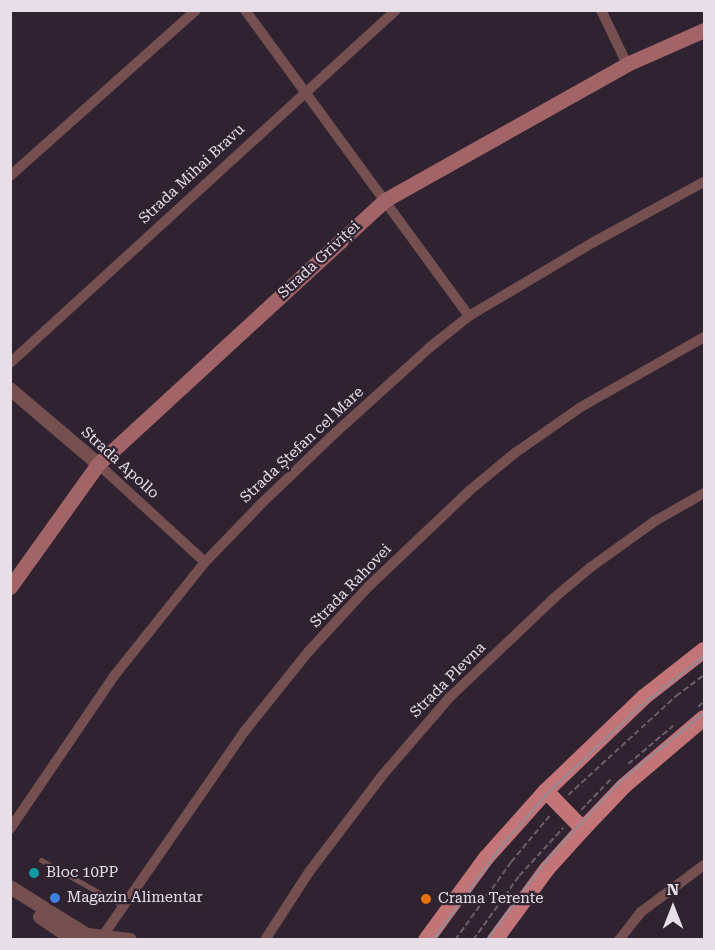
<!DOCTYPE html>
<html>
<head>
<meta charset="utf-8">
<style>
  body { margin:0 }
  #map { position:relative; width:715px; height:950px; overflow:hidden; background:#302331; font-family:"Roboto Serif",serif }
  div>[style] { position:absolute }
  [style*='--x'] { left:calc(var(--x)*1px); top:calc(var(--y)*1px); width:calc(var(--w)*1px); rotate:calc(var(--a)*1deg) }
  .path>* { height:1.5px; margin-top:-0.75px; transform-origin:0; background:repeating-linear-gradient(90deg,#6a5f6b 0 6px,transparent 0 9px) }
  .service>* { height:5px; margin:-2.5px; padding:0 2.5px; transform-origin:2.5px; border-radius:2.5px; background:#764f50 }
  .minor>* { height:10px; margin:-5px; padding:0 5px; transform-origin:5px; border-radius:5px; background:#764f50 }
  .tertiary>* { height:14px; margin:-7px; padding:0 7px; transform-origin:7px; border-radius:7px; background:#764f50 }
  .secondary>* { height:15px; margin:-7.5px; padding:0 7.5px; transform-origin:7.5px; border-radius:7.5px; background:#a26467 }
  .primary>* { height:16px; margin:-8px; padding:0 8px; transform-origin:8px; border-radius:8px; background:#c37477 }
  .tram>* { height:1.5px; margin:-0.75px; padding:0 0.75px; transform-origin:0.75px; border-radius:0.75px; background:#958a96 }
  .dots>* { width:16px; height:16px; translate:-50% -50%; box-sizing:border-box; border:3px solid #302331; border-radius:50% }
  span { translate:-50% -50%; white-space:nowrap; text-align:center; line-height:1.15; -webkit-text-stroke:4.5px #302331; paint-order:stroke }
  .street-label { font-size:15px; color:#e7dee8 }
  .poi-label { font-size:15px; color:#e7dee8 }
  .left { translate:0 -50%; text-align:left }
  .frame { position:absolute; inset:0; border:12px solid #e7dee8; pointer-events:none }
  .north { position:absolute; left:643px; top:878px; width:60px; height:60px; -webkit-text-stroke:4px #302331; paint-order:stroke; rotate:0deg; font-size:16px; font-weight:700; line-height:24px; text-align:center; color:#e7dee8 }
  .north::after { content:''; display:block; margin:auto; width:21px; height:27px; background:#e7dee8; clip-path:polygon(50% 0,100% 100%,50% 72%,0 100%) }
</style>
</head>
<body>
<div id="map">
  <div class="path">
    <div style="--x:698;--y:707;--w:8;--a:-45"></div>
    <div style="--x:628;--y:764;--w:59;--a:-40.2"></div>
    <div style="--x:568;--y:795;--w:147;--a:-42.5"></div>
    <div style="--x:676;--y:696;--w:35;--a:-37"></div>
    <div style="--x:581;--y:810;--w:43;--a:-45.9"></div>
    <div style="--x:455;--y:940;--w:96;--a:-54.3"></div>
    <div style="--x:511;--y:862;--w:62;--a:-50.2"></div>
    <div style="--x:473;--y:940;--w:79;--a:-54.3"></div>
    <div style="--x:519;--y:876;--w:65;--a:-47.5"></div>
  </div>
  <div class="service">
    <div style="--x:41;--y:860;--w:94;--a:29.3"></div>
  </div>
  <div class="minor">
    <div style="--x:245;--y:10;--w:379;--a:53.8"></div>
    <div style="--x:601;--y:10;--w:60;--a:64.3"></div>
    <div style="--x:10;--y:176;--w:249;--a:-41.7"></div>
    <div style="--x:10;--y:363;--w:523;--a:-42.44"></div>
    <div style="--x:98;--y:464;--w:145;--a:42.5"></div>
    <div style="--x:10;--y:829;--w:185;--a:-55.8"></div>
    <div style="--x:114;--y:676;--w:146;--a:-51.4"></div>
    <div style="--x:205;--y:562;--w:82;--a:-46"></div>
    <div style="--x:262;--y:503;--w:101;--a:-43.8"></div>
    <div style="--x:335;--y:433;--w:127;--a:-42.1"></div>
    <div style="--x:429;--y:348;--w:51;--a:-38.7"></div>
    <div style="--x:469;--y:316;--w:143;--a:-30.7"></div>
    <div style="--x:592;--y:243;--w:128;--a:-28.6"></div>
    <div style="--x:100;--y:940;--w:253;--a:-55.3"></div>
    <div style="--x:244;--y:732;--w:102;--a:-51.3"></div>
    <div style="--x:308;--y:652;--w:90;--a:-47.3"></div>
    <div style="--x:369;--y:586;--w:138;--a:-43.5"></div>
    <div style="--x:469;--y:491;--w:60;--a:-39.6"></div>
    <div style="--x:515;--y:453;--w:80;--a:-34.9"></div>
    <div style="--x:581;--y:407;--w:142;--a:-29.6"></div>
    <div style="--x:265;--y:940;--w:81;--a:-57.1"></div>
    <div style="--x:309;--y:872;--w:119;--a:-52.8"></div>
    <div style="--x:381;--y:777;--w:104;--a:-49.3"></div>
    <div style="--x:449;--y:698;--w:145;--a:-43.6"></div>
    <div style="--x:554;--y:598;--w:48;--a:-40"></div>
    <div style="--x:591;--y:567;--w:79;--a:-35.7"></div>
    <div style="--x:655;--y:521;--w:56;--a:-29.7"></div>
    <div style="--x:619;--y:940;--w:36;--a:-52"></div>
    <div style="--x:641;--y:912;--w:79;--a:-36.7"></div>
  </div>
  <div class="tertiary">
    <div style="--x:10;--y:389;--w:116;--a:40.4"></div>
    <div style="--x:10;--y:887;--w:91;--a:31.9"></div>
    <div style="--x:87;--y:935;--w:43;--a:6.6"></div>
    <div style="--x:40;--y:917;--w:41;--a:34.1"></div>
  </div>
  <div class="secondary">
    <div style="--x:10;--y:587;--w:151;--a:-54.4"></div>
    <div style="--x:98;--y:464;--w:390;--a:-42.6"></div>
    <div style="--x:385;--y:200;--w:278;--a:-29.3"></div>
    <div style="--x:627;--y:64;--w:84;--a:-23.8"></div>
  </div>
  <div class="primary">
    <div style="--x:546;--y:791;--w:53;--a:45.8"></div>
    <div style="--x:426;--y:940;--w:102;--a:-53.8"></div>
    <div style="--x:486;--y:858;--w:90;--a:-48.2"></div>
    <div style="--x:546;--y:791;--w:136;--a:-43.8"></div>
    <div style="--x:644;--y:697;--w:76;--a:-38.1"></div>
    <div style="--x:495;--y:940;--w:88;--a:-53.8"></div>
    <div style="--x:547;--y:869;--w:54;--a:-48"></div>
    <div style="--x:583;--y:829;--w:59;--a:-46.4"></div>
    <div style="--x:624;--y:786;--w:105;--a:-40.4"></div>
  </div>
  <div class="tram">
    <div style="--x:433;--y:940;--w:114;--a:-53.9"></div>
    <div style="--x:500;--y:848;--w:73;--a:-48.9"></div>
    <div style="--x:548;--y:793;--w:127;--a:-43.1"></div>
    <div style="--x:641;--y:706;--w:80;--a:-38.4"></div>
    <div style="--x:487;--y:940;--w:101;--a:-53"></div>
    <div style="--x:548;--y:859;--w:107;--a:-46.9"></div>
    <div style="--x:621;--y:781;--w:107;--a:-39.3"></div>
  </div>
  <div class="dots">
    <div style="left:34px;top:873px;background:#0f9aa8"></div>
    <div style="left:55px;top:898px;background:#3f7fe0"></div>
    <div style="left:426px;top:899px;background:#e8710a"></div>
  </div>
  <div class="street-label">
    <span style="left:192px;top:174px;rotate:-43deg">Strada Mihai Bravu</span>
    <span style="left:319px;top:260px;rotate:-43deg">Strada Griviței</span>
    <span style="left:302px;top:445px;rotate:-43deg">Strada Ștefan cel Mare</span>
    <span style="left:120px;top:463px;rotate:42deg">Strada Apollo</span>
    <span style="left:351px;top:586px;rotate:-46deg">Strada Rahovei</span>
    <span style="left:448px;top:680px;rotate:-45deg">Strada Plevna</span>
  </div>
  <div class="poi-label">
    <span class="left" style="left:46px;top:873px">Bloc 10PP</span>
    <span class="left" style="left:67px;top:898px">Magazin Alimentar</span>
    <span class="left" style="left:438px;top:899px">Crama Terente</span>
  </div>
  <div class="frame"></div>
  <div class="north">N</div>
</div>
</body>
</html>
